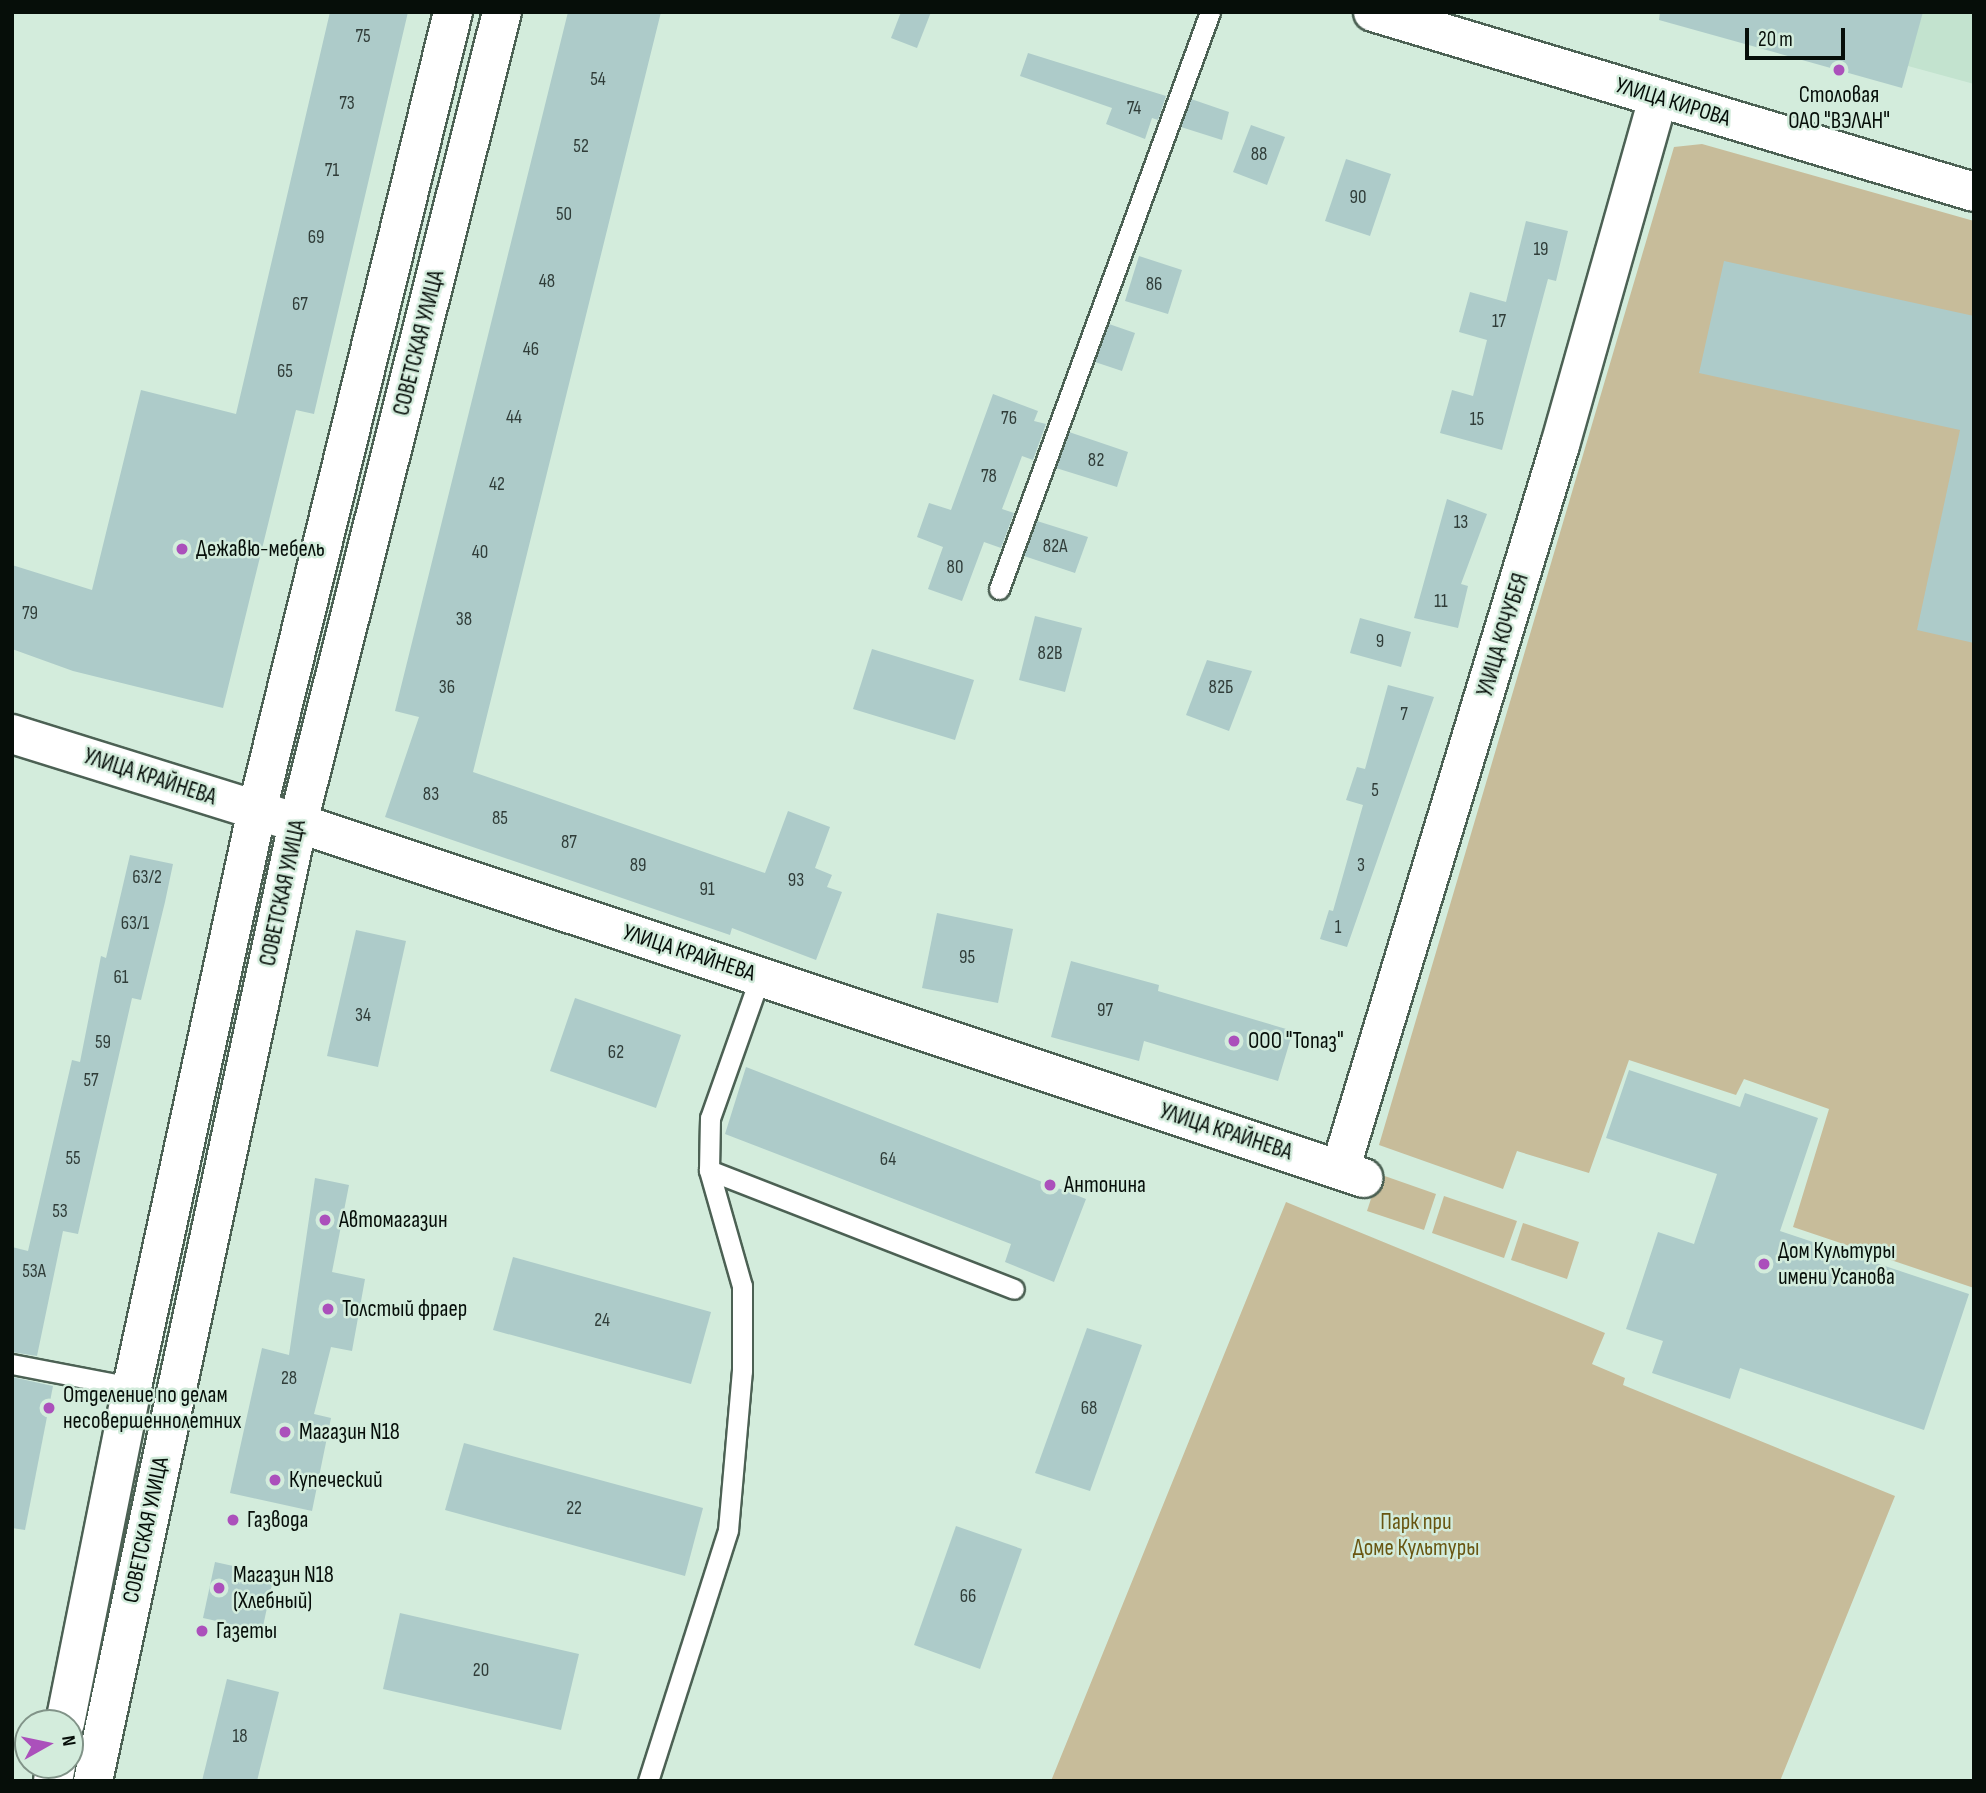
<!DOCTYPE html>
<html>
<head>
<meta charset="utf-8">
<style>
  body { margin:0 }
  #map { position:relative; width:1986px; height:1793px; overflow:hidden; background:#d3ecdc; font-family:"Sofia Sans Condensed",sans-serif }
  div>[style] { position:absolute }
  [style*='--x'] { left:calc(var(--x)*1px); top:calc(var(--y)*1px); width:calc(var(--w)*1px); rotate:calc(var(--a)*1deg) }
  .built>* { inset:0; background:#c3e3cf }
  .green>* { inset:0; background:#c7bc9a }
  .building>* { inset:0; background:#adcbc9 }
  .roads { filter:drop-shadow(2px 0 #4c6154) drop-shadow(-2px 0 #4c6154) drop-shadow(0 2px #4c6154) drop-shadow(0 -2px #4c6154) }
  .lane>* { height:19px; margin:-9.5px; padding:0 9.5px; transform-origin:9.5px; border-radius:9.5px; background:#fff }
  .street>* { height:38px; margin:-19px; padding:0 19px; transform-origin:19px; border-radius:19px; background:#fff }
  .secondary>* { height:38px; margin:-19px; padding:0 19px; transform-origin:19px; border-radius:19px; background:#fff }
  .dots>* { width:19px; height:19px; translate:-50% -50%; box-sizing:border-box; border:4px solid #d3ecdc; border-radius:50% }
  span { translate:-50% -50%; white-space:nowrap; text-align:center; line-height:1.15; -webkit-text-stroke:5px #d3ecdc; paint-order:stroke }
  .number-label { font-size:19px; color:#303d39 }
  .number-label span { -webkit-text-stroke-width:0 }
  .poi-label { font-size:23px; color:#060e09 }
  .left { translate:0 -50%; text-align:left }
  .street-label { font-size:23px; color:#060e09 }
  .park-label { font-size:23px; color:#685511 }
  .frame { position:absolute; inset:0; border:14px solid #060e09; pointer-events:none }
  .north { position:absolute; left:14px; top:1709px; width:70px; height:70px; box-sizing:border-box; background:#d3ecdc; border:2px solid #819388; border-radius:50%; rotate:81deg; font-size:19px; font-weight:700; line-height:28px; text-align:center; color:#060e09 }
  .north::after { content:''; display:block; margin:auto; width:24px; height:32px; background:#ab50bb; clip-path:polygon(50% 0,100% 100%,50% 72%,0 100%) }
  .scale { position:absolute; left:1745px; top:28px; width:100px; height:32px; box-sizing:border-box; border:4px solid #060e09; border-top:0; padding-left:9px; font-size:21px; line-height:24px; white-space:nowrap; color:#060e09; -webkit-text-stroke:5px #d3ecdc; paint-order:stroke }
</style>
</head>
<body>
<div id="map">
  <div class="built">
    <div style="clip-path:polygon(1727px 12px,1974px 12px,1974px 84px,1908px 66px)"></div>
  </div>
  <div class="green">
    <div style="clip-path:polygon(1702px 144px,1974px 221px,1974px 1288px,1793px 1227px,1829px 1109px,1744px 1079px,1736px 1095px,1629px 1060px,1589px 1173px,1517px 1151px,1503px 1189px,1379px 1145px,1674px 147px)"></div>
    <div style="clip-path:polygon(1379px 1174px,1436px 1194px,1424px 1230px,1367px 1211px)"></div>
    <div style="clip-path:polygon(1444px 1196px,1517px 1221px,1504px 1258px,1432px 1233px)"></div>
    <div style="clip-path:polygon(1286px 1202px,1605px 1333px,1592px 1364px,1625px 1378px,1623px 1385px,1895px 1496px,1780px 1781px,1051px 1781px)"></div>
    <div style="clip-path:polygon(1523px 1223px,1579px 1242px,1567px 1279px,1511px 1260px)"></div>
  </div>
  <div class="building">
    <div style="clip-path:polygon(330px 12px,408px 12px,314px 414px,296px 410px,223px 708px,73px 671px,12px 649px,12px 565px,92px 590px,141px 390px,236px 414px)"></div>
    <div style="clip-path:polygon(568px 12px,661px 12px,473px 772px,765px 873px,788px 811px,830px 827px,815px 868px,832px 875px,827px 887px,842px 892px,816px 960px,732px 928px,730px 935px,385px 817px,419px 717px,395px 711px)"></div>
    <div style="clip-path:polygon(901px 12px,931px 12px,917px 48px,891px 38px)"></div>
    <div style="clip-path:polygon(1660px 12px,1923px 12px,1902px 88px,1659px 20px)"></div>
    <div style="clip-path:polygon(1028px 53px,1166px 96px,1158px 120px,1152px 118px,1145px 139px,1106px 124px,1112px 108px,1020px 76px)"></div>
    <div style="clip-path:polygon(1191px 99px,1229px 112px,1222px 140px,1181px 127px)"></div>
    <div style="clip-path:polygon(1251px 125px,1285px 137px,1267px 185px,1233px 172px)"></div>
    <div style="clip-path:polygon(1346px 159px,1391px 174px,1370px 236px,1325px 221px)"></div>
    <div style="clip-path:polygon(1526px 221px,1568px 231px,1556px 281px,1548px 279px,1502px 450px,1440px 433px,1452px 390px,1473px 396px,1487px 340px,1459px 332px,1470px 292px,1506px 302px)"></div>
    <div style="clip-path:polygon(1139px 256px,1182px 270px,1168px 314px,1125px 301px)"></div>
    <div style="clip-path:polygon(1724px 261px,1974px 316px,1974px 643px,1917px 630px,1960px 430px,1699px 373px)"></div>
    <div style="clip-path:polygon(1109px 324px,1135px 333px,1122px 371px,1095px 362px)"></div>
    <div style="clip-path:polygon(993px 394px,1038px 411px,1034px 421px,1046px 424px,1033px 460px,1022px 456px,1002px 509px,1014px 513px,1001px 548px,984px 542px,962px 601px,928px 589px,943px 547px,917px 537px,929px 503px,951px 510px)"></div>
    <div style="clip-path:polygon(1069px 432px,1128px 452px,1117px 487px,1056px 468px)"></div>
    <div style="clip-path:polygon(1447px 499px,1487px 514px,1461px 584px,1468px 586px,1458px 628px,1414px 618px)"></div>
    <div style="clip-path:polygon(1037px 521px,1088px 537px,1075px 573px,1024px 556px)"></div>
    <div style="clip-path:polygon(1035px 616px,1082px 628px,1065px 692px,1019px 680px)"></div>
    <div style="clip-path:polygon(1360px 618px,1411px 632px,1401px 667px,1350px 653px)"></div>
    <div style="clip-path:polygon(872px 649px,974px 680px,955px 740px,853px 709px)"></div>
    <div style="clip-path:polygon(1207px 660px,1252px 671px,1229px 731px,1186px 715px)"></div>
    <div style="clip-path:polygon(1388px 685px,1434px 697px,1347px 947px,1320px 939px,1329px 910px,1333px 911px,1363px 805px,1346px 800px,1357px 767px,1365px 769px)"></div>
    <div style="clip-path:polygon(130px 855px,173px 864px,165px 902px,141px 1000px,132px 998px,78px 1234px,63px 1231px,37px 1356px,12px 1352px,12px 1247px,28px 1251px,72px 1060px,80px 1062px,101px 956px,106px 958px)"></div>
    <div style="clip-path:polygon(937px 913px,1013px 929px,998px 1003px,922px 988px)"></div>
    <div style="clip-path:polygon(356px 930px,406px 941px,378px 1067px,327px 1056px)"></div>
    <div style="clip-path:polygon(1071px 961px,1159px 985px,1158px 991px,1293px 1031px,1278px 1081px,1144px 1041px,1139px 1061px,1051px 1037px)"></div>
    <div style="clip-path:polygon(575px 998px,681px 1035px,656px 1108px,550px 1071px)"></div>
    <div style="clip-path:polygon(746px 1067px,1086px 1199px,1054px 1282px,1005px 1262px,1011px 1244px,725px 1134px)"></div>
    <div style="clip-path:polygon(1629px 1070px,1740px 1107px,1745px 1093px,1818px 1118px,1780px 1231px,1969px 1294px,1924px 1430px,1740px 1368px,1730px 1399px,1652px 1373px,1663px 1341px,1626px 1329px,1641px 1284px,1658px 1232px,1694px 1244px,1717px 1174px,1606px 1138px)"></div>
    <div style="clip-path:polygon(315px 1178px,349px 1185px,332px 1272px,365px 1279px,352px 1351px,331px 1347px,314px 1414px,331px 1418px,312px 1511px,230px 1493px,262px 1348px,289px 1355px)"></div>
    <div style="clip-path:polygon(513px 1257px,711px 1312px,691px 1384px,493px 1330px)"></div>
    <div style="clip-path:polygon(1087px 1328px,1142px 1345px,1090px 1491px,1035px 1473px)"></div>
    <div style="clip-path:polygon(12px 1377px,53px 1386px,25px 1530px,12px 1528px)"></div>
    <div style="clip-path:polygon(464px 1443px,703px 1508px,685px 1576px,445px 1510px)"></div>
    <div style="clip-path:polygon(956px 1526px,1022px 1549px,980px 1669px,914px 1645px)"></div>
    <div style="clip-path:polygon(215px 1562px,274px 1575px,262px 1631px,203px 1618px)"></div>
    <div style="clip-path:polygon(400px 1613px,579px 1654px,561px 1730px,383px 1689px)"></div>
    <div style="clip-path:polygon(227px 1679px,279px 1692px,257px 1781px,202px 1781px)"></div>
  </div>
  <div class="roads">
    <div class="lane">
      <div style="--x:999;--y:589;--w:614;--a:-69.91"></div>
      <div style="--x:760;--y:977;--w:150;--a:109.5"></div>
      <div style="--x:710;--y:1118;--w:52;--a:91.1"></div>
      <div style="--x:709;--y:1170;--w:327;--a:21.3"></div>
      <div style="--x:12;--y:1364;--w:122;--a:10.9"></div>
      <div style="--x:648;--y:1781;--w:263;--a:-72.3"></div>
      <div style="--x:728;--y:1530;--w:160;--a:-85"></div>
      <div style="--x:742;--y:1371;--w:85;--a:-90"></div>
      <div style="--x:742;--y:1286;--w:121;--a:-105.9"></div>
    </div>
    <div class="street">
      <div style="--x:1373;--y:12;--w:627;--a:16.67"></div>
      <div style="--x:12;--y:734;--w:300;--a:17.3"></div>
      <div style="--x:298;--y:823;--w:1123;--a:18.43"></div>
      <div style="--x:1340;--y:1170;--w:758;--a:-73.12"></div>
      <div style="--x:1560;--y:445;--w:361;--a:-74.2"></div>
    </div>
    <div class="secondary">
      <div style="--x:65;--y:1723;--w:343;--a:-78.7"></div>
      <div style="--x:132;--y:1387;--w:590;--a:-77.78"></div>
      <div style="--x:257;--y:810;--w:822;--a:-76.2"></div>
      <div style="--x:53;--y:1781;--w:16;--a:-79"></div>
      <div style="--x:93;--y:1781;--w:980;--a:-77.92"></div>
      <div style="--x:298;--y:823;--w:836;--a:-75.88"></div>
    </div>
  </div>
  <div class="dots">
    <div style="left:1839px;top:70px;background:#ab50bb"></div>
    <div style="left:182px;top:549px;background:#ab50bb"></div>
    <div style="left:1234px;top:1041px;background:#ab50bb"></div>
    <div style="left:1050px;top:1185px;background:#ab50bb"></div>
    <div style="left:325px;top:1220px;background:#ab50bb"></div>
    <div style="left:1764px;top:1264px;background:#ab50bb"></div>
    <div style="left:328px;top:1309px;background:#ab50bb"></div>
    <div style="left:49px;top:1408px;background:#ab50bb"></div>
    <div style="left:285px;top:1432px;background:#ab50bb"></div>
    <div style="left:275px;top:1480px;background:#ab50bb"></div>
    <div style="left:233px;top:1520px;background:#ab50bb"></div>
    <div style="left:219px;top:1588px;background:#ab50bb"></div>
    <div style="left:202px;top:1631px;background:#ab50bb"></div>
  </div>
  <div class="number-label">
    <span style="left:363px;top:37px">75</span>
    <span style="left:598px;top:80px">54</span>
    <span style="left:347px;top:104px">73</span>
    <span style="left:1134px;top:109px">74</span>
    <span style="left:581px;top:147px">52</span>
    <span style="left:1259px;top:155px">88</span>
    <span style="left:332px;top:171px">71</span>
    <span style="left:1358px;top:198px">90</span>
    <span style="left:564px;top:215px">50</span>
    <span style="left:316px;top:238px">69</span>
    <span style="left:1541px;top:250px">19</span>
    <span style="left:547px;top:282px">48</span>
    <span style="left:1154px;top:285px">86</span>
    <span style="left:300px;top:305px">67</span>
    <span style="left:1499px;top:322px">17</span>
    <span style="left:531px;top:350px">46</span>
    <span style="left:285px;top:372px">65</span>
    <span style="left:514px;top:418px">44</span>
    <span style="left:1009px;top:419px">76</span>
    <span style="left:1477px;top:420px">15</span>
    <span style="left:1096px;top:461px">82</span>
    <span style="left:989px;top:477px">78</span>
    <span style="left:497px;top:485px">42</span>
    <span style="left:1461px;top:523px">13</span>
    <span style="left:1055px;top:547px">82А</span>
    <span style="left:480px;top:553px">40</span>
    <span style="left:955px;top:568px">80</span>
    <span style="left:1441px;top:602px">11</span>
    <span style="left:30px;top:614px">79</span>
    <span style="left:464px;top:620px">38</span>
    <span style="left:1380px;top:642px">9</span>
    <span style="left:1050px;top:654px">82В</span>
    <span style="left:447px;top:688px">36</span>
    <span style="left:1221px;top:688px">82Б</span>
    <span style="left:1404px;top:715px">7</span>
    <span style="left:1375px;top:791px">5</span>
    <span style="left:431px;top:795px">83</span>
    <span style="left:500px;top:819px">85</span>
    <span style="left:569px;top:843px">87</span>
    <span style="left:638px;top:866px">89</span>
    <span style="left:1361px;top:866px">3</span>
    <span style="left:147px;top:878px">63/2</span>
    <span style="left:796px;top:881px">93</span>
    <span style="left:707px;top:890px">91</span>
    <span style="left:135px;top:924px">63/1</span>
    <span style="left:1338px;top:928px">1</span>
    <span style="left:967px;top:958px">95</span>
    <span style="left:121px;top:978px">61</span>
    <span style="left:1105px;top:1011px">97</span>
    <span style="left:363px;top:1016px">34</span>
    <span style="left:103px;top:1043px">59</span>
    <span style="left:616px;top:1053px">62</span>
    <span style="left:91px;top:1081px">57</span>
    <span style="left:73px;top:1159px">55</span>
    <span style="left:888px;top:1160px">64</span>
    <span style="left:60px;top:1212px">53</span>
    <span style="left:34px;top:1272px">53А</span>
    <span style="left:602px;top:1321px">24</span>
    <span style="left:289px;top:1379px">28</span>
    <span style="left:1089px;top:1409px">68</span>
    <span style="left:574px;top:1509px">22</span>
    <span style="left:968px;top:1597px">66</span>
    <span style="left:481px;top:1671px">20</span>
    <span style="left:240px;top:1737px">18</span>
  </div>
  <div class="poi-label">
    <span style="left:1839px;top:108px">Столовая<br>ОАО "ВЭЛАН"</span>
    <span class="left" style="left:196px;top:549px">Дежавю-мебель</span>
    <span class="left" style="left:1248px;top:1041px">ООО "Топаз"</span>
    <span class="left" style="left:1064px;top:1185px">Антонина</span>
    <span class="left" style="left:339px;top:1220px">Автомагазин</span>
    <span class="left" style="left:1778px;top:1264px">Дом Культуры<br>имени Усанова</span>
    <span class="left" style="left:342px;top:1309px">Толстый фраер</span>
    <span class="left" style="left:63px;top:1408px">Отделение по делам<br>несовершеннолетних</span>
    <span class="left" style="left:299px;top:1432px">Магазин N18</span>
    <span class="left" style="left:289px;top:1480px">Купеческий</span>
    <span class="left" style="left:247px;top:1520px">Газвода</span>
    <span class="left" style="left:233px;top:1588px">Магазин N18<br>(Хлебный)</span>
    <span class="left" style="left:216px;top:1631px">Газеты</span>
  </div>
  <div class="street-label">
    <span style="left:1673px;top:102px;rotate:17deg">УЛИЦА КИРОВА</span>
    <span style="left:419px;top:343px;rotate:-76deg">СОВЕТСКАЯ УЛИЦА</span>
    <span style="left:1503px;top:635px;rotate:-73deg">УЛИЦА КОЧУБЕЯ</span>
    <span style="left:150px;top:777px;rotate:18deg">УЛИЦА КРАЙНЕВА</span>
    <span style="left:283px;top:893px;rotate:-78deg">СОВЕТСКАЯ УЛИЦА</span>
    <span style="left:689px;top:953px;rotate:18deg">УЛИЦА КРАЙНЕВА</span>
    <span style="left:1226px;top:1132px;rotate:18deg">УЛИЦА КРАЙНЕВА</span>
    <span style="left:146px;top:1530px;rotate:-78deg">СОВЕТСКАЯ УЛИЦА</span>
  </div>
  <div class="park-label">
    <span style="left:1416px;top:1535px">Парк при<br>Доме Культуры</span>
  </div>
  <div class="frame"></div>
  <div class="north">N</div>
  <div class="scale">20 m</div>
</div>
</body>
</html>
